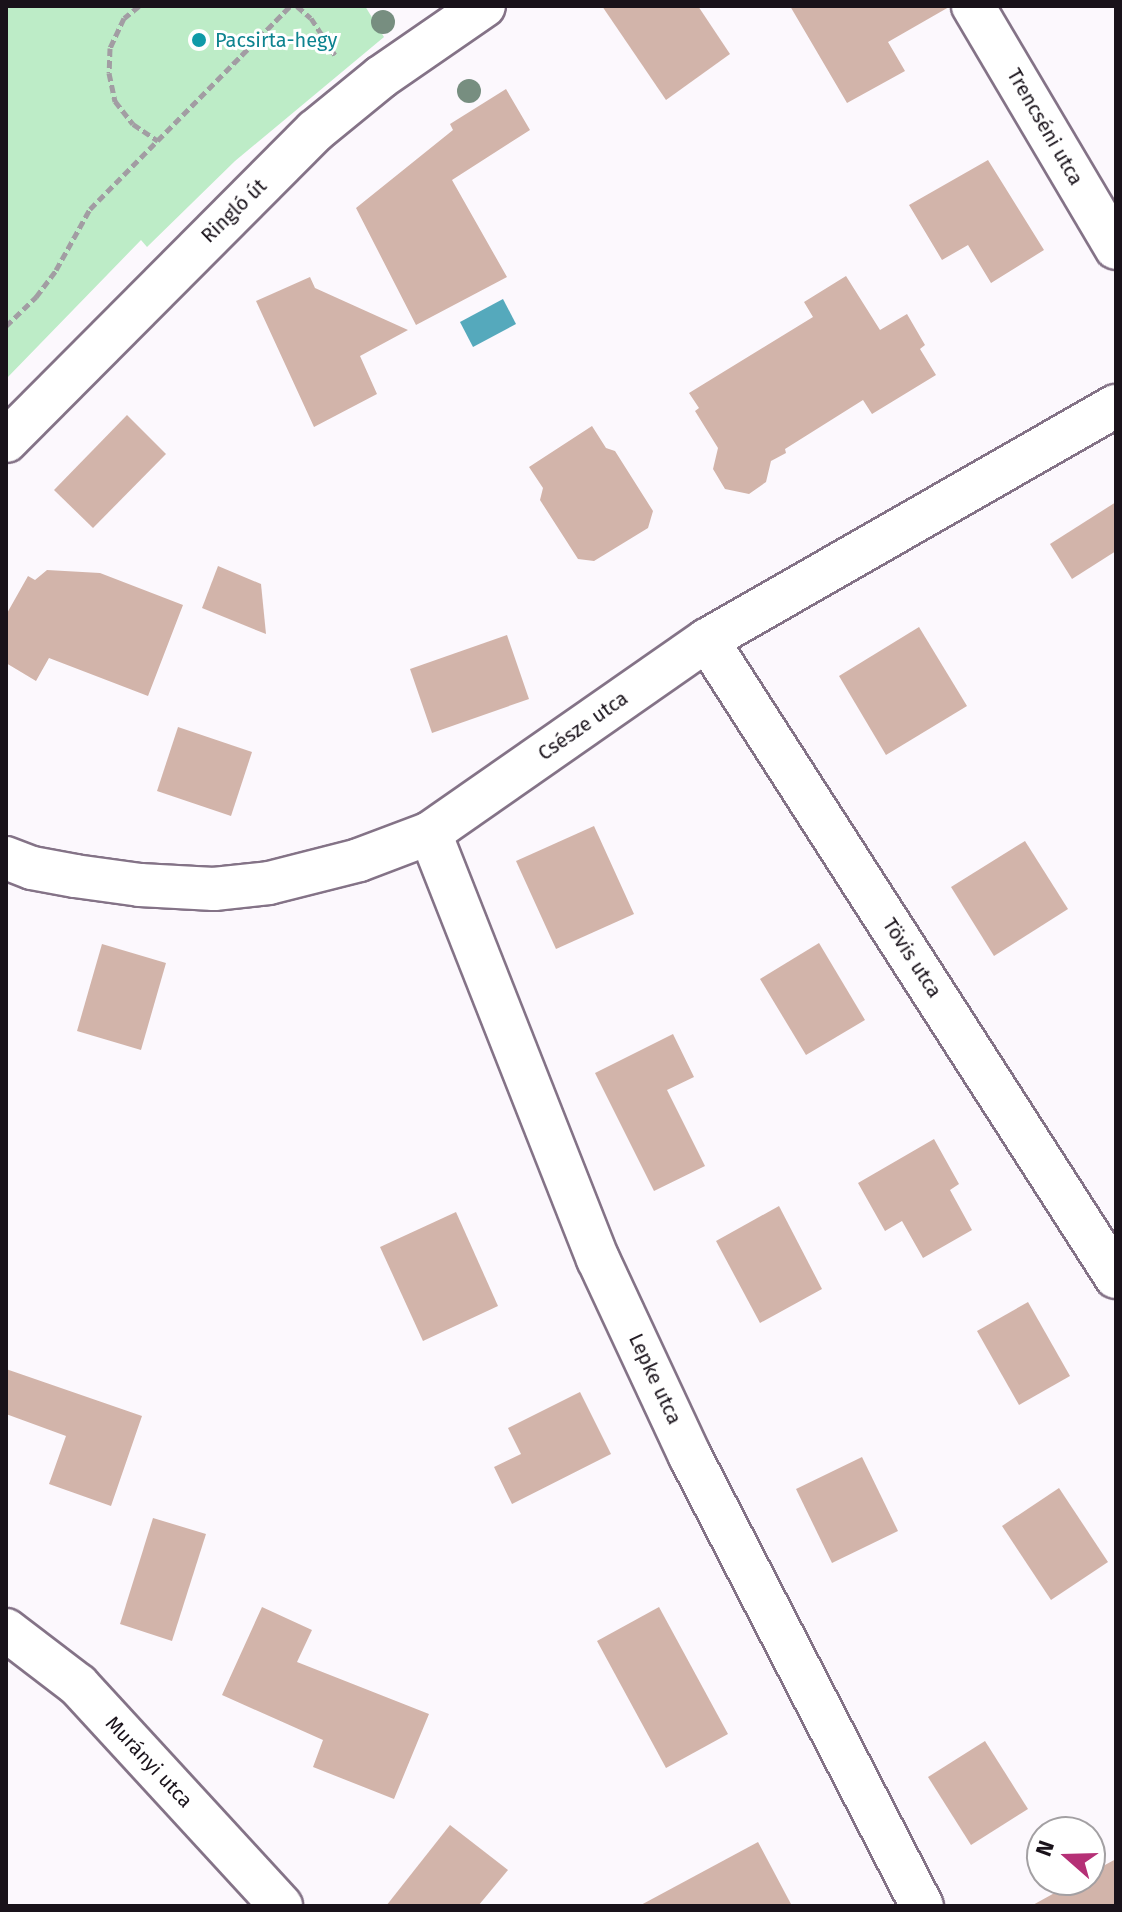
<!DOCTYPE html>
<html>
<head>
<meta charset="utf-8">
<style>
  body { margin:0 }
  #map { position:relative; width:1122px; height:1912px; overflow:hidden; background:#fcf8fd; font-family:"Fira Sans",sans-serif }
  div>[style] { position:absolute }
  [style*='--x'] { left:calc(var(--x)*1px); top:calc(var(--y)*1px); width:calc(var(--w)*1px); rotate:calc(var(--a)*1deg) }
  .green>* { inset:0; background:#bdecc7 }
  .water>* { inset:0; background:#55a9bc }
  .building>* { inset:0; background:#d2b4aa }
  .path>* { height:5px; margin-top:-2.5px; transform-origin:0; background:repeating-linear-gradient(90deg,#a29da3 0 8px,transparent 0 12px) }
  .roads { filter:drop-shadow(2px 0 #847387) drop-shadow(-2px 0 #847387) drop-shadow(0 2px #847387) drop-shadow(0 -2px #847387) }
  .minor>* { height:42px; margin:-21px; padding:0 21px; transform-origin:21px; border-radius:21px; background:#fff }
  .trees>* { width:24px; height:24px; margin:-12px; border-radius:50%; background:#778e80 }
  .dots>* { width:22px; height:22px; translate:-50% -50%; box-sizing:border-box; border:4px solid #fff; border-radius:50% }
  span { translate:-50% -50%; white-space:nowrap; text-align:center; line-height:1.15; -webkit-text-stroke:6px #fff; paint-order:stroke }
  .culture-label { font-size:20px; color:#0d838f }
  .left { translate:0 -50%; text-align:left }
  .street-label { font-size:20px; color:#19121a }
  .frame { position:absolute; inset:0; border:8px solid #19121a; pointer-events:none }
  .north { position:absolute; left:1026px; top:1816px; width:80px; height:80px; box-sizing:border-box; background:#fff; border:2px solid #a3a0a3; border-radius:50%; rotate:290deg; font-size:22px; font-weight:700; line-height:32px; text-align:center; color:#19121a }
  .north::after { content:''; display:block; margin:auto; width:28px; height:36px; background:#b53076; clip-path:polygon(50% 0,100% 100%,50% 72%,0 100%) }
</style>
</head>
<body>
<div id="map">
  <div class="green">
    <div style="clip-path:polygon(6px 6px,365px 6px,384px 37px,235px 161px,147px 247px,141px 240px,6px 379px)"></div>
  </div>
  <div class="water">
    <div style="clip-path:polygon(503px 299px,516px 324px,473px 347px,460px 322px)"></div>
  </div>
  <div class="building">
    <div style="clip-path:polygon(602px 6px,698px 6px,730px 54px,666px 100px)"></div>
    <div style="clip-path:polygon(790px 6px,949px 6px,949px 7px,888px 42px,905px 71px,847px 103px)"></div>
    <div style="clip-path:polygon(506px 89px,530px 130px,452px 180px,507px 277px,416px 325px,356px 208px,453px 130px,450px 124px)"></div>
    <div style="clip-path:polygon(988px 160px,1044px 250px,991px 283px,968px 245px,942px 260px,909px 205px)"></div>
    <div style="clip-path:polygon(846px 276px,880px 330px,907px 314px,925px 345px,920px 349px,936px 375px,872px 414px,863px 400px,785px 449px,786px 453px,771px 461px,766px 482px,749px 494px,725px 489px,713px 469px,718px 448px,695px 411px,699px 408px,689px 393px,813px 317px,804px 302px)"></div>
    <div style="clip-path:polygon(310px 277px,315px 288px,408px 330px,360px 356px,377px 394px,314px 427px,256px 301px)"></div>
    <div style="clip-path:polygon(127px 415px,166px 454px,93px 528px,54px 490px)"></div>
    <div style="clip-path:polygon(592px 426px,606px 448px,615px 451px,653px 511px,648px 528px,594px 561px,578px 559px,540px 500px,543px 488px,529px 467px)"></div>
    <div style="clip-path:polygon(1116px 502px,1116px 551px,1072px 579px,1050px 544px)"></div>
    <div style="clip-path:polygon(218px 566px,261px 584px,266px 634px,202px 608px)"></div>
    <div style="clip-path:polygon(47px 570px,100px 573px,183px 605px,148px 696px,49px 658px,36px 681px,6px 663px,6px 615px,28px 576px,35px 580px)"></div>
    <div style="clip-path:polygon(919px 627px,967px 706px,886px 755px,839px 676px)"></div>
    <div style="clip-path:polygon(507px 635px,529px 699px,432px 733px,410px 669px)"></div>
    <div style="clip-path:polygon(178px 727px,252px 752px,231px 816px,157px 791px)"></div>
    <div style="clip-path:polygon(594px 826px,634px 914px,556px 949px,516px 861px)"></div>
    <div style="clip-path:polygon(1025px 841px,1068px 909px,994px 956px,951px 887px)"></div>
    <div style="clip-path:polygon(819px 943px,865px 1020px,806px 1055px,760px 979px)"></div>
    <div style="clip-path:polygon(102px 944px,166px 963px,141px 1050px,77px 1031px)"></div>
    <div style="clip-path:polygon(673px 1034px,694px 1077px,667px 1090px,705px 1166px,654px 1191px,595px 1073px)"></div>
    <div style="clip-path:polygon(934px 1139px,959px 1184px,950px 1190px,972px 1230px,923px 1258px,902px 1221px,885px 1231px,858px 1183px)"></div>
    <div style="clip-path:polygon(779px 1206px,822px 1289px,760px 1323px,716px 1241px)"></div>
    <div style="clip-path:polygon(456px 1212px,498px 1306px,423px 1341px,380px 1247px)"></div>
    <div style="clip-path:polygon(1028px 1302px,1070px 1376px,1019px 1405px,977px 1331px)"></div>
    <div style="clip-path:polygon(6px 1369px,142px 1416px,111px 1506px,49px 1484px,66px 1436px,6px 1414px)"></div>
    <div style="clip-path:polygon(580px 1392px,611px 1454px,512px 1504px,494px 1467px,521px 1454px,508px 1428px)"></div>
    <div style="clip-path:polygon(862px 1457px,898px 1531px,832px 1563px,796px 1489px)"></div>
    <div style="clip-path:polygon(1059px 1488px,1108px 1562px,1051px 1600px,1002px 1526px)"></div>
    <div style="clip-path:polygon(153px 1518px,206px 1534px,172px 1641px,120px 1624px)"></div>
    <div style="clip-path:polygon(262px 1607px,312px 1630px,297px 1662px,429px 1714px,394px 1799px,313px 1767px,323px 1740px,222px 1695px)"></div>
    <div style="clip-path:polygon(659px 1607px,728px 1734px,666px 1768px,597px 1641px)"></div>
    <div style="clip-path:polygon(985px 1741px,1028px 1809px,971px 1845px,928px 1777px)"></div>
    <div style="clip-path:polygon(450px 1825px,508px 1870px,478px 1906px,386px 1906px)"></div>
    <div style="clip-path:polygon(758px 1842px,792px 1906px,639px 1906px)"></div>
    <div style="clip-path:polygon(1116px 1859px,1116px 1906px,1031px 1906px,1078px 1880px,1090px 1880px,1090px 1873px)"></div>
  </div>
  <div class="path">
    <div style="--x:139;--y:6;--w:19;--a:141"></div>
    <div style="--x:124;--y:18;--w:33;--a:115"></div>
    <div style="--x:110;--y:48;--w:25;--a:92"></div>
    <div style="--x:109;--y:73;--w:29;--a:78"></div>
    <div style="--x:115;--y:101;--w:29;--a:52"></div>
    <div style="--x:133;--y:124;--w:30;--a:34"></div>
    <div style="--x:297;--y:6;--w:18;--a:41"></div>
    <div style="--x:311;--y:18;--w:44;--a:57"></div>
    <div style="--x:6;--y:326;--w:42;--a:-44"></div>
    <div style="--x:36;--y:297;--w:34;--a:-53"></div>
    <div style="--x:56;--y:270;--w:70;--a:-60.9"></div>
    <div style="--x:90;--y:209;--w:285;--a:-45.4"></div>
  </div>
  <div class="roads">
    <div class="minor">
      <div style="--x:973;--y:6;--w:281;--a:59.4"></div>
      <div style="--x:6;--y:441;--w:438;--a:-45.1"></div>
      <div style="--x:315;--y:131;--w:85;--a:-39.3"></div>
      <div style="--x:381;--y:77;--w:125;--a:-34.6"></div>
      <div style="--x:707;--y:640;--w:757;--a:57.3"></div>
      <div style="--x:430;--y:833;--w:458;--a:68.5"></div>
      <div style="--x:598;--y:1259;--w:217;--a:65"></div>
      <div style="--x:690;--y:1456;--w:506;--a:62.73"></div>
      <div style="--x:6;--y:858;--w:28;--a:21"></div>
      <div style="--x:32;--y:868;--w:44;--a:10.5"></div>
      <div style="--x:75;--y:876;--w:66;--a:7.9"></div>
      <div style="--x:140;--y:885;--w:74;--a:3.1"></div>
      <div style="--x:214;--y:889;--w:55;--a:-6.2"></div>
      <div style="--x:269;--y:883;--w:93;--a:-14.3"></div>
      <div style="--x:359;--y:860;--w:76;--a:-20.8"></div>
      <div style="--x:430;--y:833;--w:338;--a:-34.9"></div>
      <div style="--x:707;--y:640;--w:471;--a:-29.8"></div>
      <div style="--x:6;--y:1630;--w:91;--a:37.4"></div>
      <div style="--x:78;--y:1685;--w:300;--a:47.4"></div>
    </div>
  </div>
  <div class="trees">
    <div style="left:383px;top:22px"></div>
    <div style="left:469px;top:91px"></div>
  </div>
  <div class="dots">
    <div style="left:199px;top:40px;background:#0f9aa8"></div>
  </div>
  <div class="culture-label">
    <span class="left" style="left:215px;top:40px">Pacsirta-hegy</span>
  </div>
  <div class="street-label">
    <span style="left:1045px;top:127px;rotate:60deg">Trencséni utca</span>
    <span style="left:234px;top:211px;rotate:-44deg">Ringló út</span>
    <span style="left:583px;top:726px;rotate:-35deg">Csésze utca</span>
    <span style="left:912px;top:958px;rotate:57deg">Tövis utca</span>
    <span style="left:655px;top:1379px;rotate:65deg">Lepke utca</span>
    <span style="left:149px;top:1762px;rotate:47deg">Murányi utca</span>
  </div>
  <div class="frame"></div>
  <div class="north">N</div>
</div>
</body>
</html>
